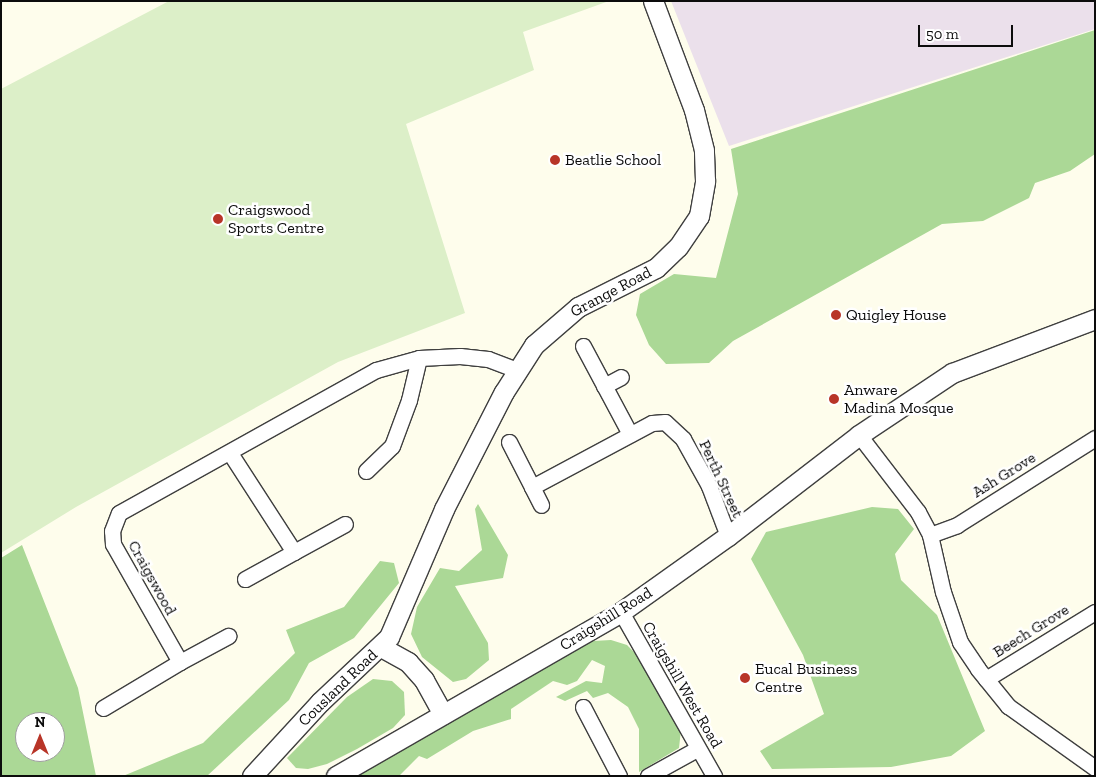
<!DOCTYPE html>
<html>
<head>
<meta charset="utf-8">
<style>
  body { margin:0 }
  #map { position:relative; width:1096px; height:777px; overflow:hidden; background:#fefdec; font-family:"Zilla Slab",serif }
  div>[style] { position:absolute }
  [style*='--x'] { left:calc(var(--x)*1px); top:calc(var(--y)*1px); width:calc(var(--w)*1px); rotate:calc(var(--a)*1deg) }
  .industrial>* { inset:0; background:#ebe0eb }
  .forest>* { inset:0; background:#abd896 }
  .pitch>* { inset:0; background:#dcefc8 }
  .roads { filter:drop-shadow(1px 0 #3f3f3f) drop-shadow(-1px 0 #3f3f3f) drop-shadow(0 1px #3f3f3f) drop-shadow(0 -1px #3f3f3f) }
  .minor>* { height:15px; margin:-7.5px; padding:0 7.5px; transform-origin:7.5px; border-radius:7.5px; background:#fff }
  .tertiary>* { height:19px; margin:-9.5px; padding:0 9.5px; transform-origin:9.5px; border-radius:9.5px; background:#fff }
  .dots>* { width:14px; height:14px; translate:-50% -50%; box-sizing:border-box; border:2px solid #fff; border-radius:50% }
  span { translate:-50% -50%; white-space:nowrap; text-align:center; line-height:1.15; -webkit-text-stroke:5px #fff; paint-order:stroke }
  .poi-label { font-size:16px; color:#0c0c0c }
  .left { translate:0 -50%; text-align:left }
  .street-label { font-size:16px; color:#0c0c0c }
  .frame { position:absolute; inset:0; border:2px solid #0c0c0c; pointer-events:none }
  .north { position:absolute; left:15px; top:712px; width:50px; height:50px; box-sizing:border-box; background:#fff; border:1px solid #9e9e9e; border-radius:50%; rotate:0deg; font-size:14px; font-weight:700; line-height:20px; text-align:center; color:#0c0c0c }
  .north::after { content:''; display:block; margin:auto; width:18px; height:22px; background:#b83528; clip-path:polygon(50% 0,100% 100%,50% 72%,0 100%) }
  .scale { position:absolute; left:918px; top:25px; width:95px; height:22px; box-sizing:border-box; border:2px solid #0c0c0c; border-top:0; padding-left:6px; font-size:15px; line-height:18px; white-space:nowrap; color:#0c0c0c; -webkit-text-stroke:4px #fff; paint-order:stroke }
</style>
</head>
<body>
<div id="map">
  <div class="industrial">
    <div style="clip-path:polygon(671px 1px,1095px 1px,1095px 29px,729px 146px)"></div>
  </div>
  <div class="forest">
    <div style="clip-path:polygon(1095px 30px,1095px 154px,1070px 171px,1035px 183px,1029px 198px,983px 221px,942px 224px,733px 341px,709px 363px,666px 364px,649px 345px,636px 315px,640px 294px,674px 274px,716px 278px,738px 194px,731px 149px)"></div>
    <div style="clip-path:polygon(478px 504px,508px 555px,503px 578px,455px 586px,488px 643px,489px 660px,466px 679px,453px 682px,422px 657px,411px 634px,417px 607px,440px 568px,459px 571px,482px 550px,475px 509px)"></div>
    <div style="clip-path:polygon(872px 507px,898px 509px,914px 529px,895px 554px,901px 580px,937px 615px,985px 731px,951px 756px,891px 767px,772px 769px,760px 751px,824px 714px,803px 655px,751px 559px,766px 532px)"></div>
    <div style="clip-path:polygon(evenodd,22px 545px,78px 688px,96px 776px,1px 776px,1px 558px,22px 545px,25px 722px,55px 722px,55px 752px,25px 752px,25px 722px)"></div>
    <div style="clip-path:polygon(380px 561px,394px 563px,399px 583px,354px 638px,309px 663px,289px 700px,207px 776px,123px 776px,203px 743px,295px 653px,286px 630px,344px 607px)"></div>
    <div style="clip-path:polygon(611px 640px,627px 645px,637px 655px,681px 730px,679px 748px,639px 772px,639px 729px,628px 707px,608px 693px,593px 698px,587px 691px,565px 701px,556px 697px,586px 681px,602px 683px,605px 666px,592px 660px,577px 681px,567px 685px,553px 681px,511px 709px,511px 719px,473px 731px,427px 759px,419px 756px,399px 776px,351px 776px,593px 641px)"></div>
    <div style="clip-path:polygon(373px 679px,392px 681px,404px 692px,405px 715px,393px 728px,357px 749px,327px 764px,308px 769px,296px 768px,287px 758px,347px 697px)"></div>
  </div>
  <div class="pitch">
    <div style="clip-path:polygon(169px 1px,609px 1px,523px 32px,534px 70px,406px 124px,465px 313px,338px 362px,76px 507px,1px 553px,1px 89px)"></div>
  </div>
  <div class="roads">
    <div class="minor">
      <div style="--x:583;--y:346;--w:100;--a:61.9"></div>
      <div style="--x:604;--y:386;--w:19;--a:-28"></div>
      <div style="--x:859;--y:435;--w:97;--a:52.5"></div>
      <div style="--x:918;--y:512;--w:26;--a:62"></div>
      <div style="--x:930;--y:535;--w:58;--a:77.2"></div>
      <div style="--x:943;--y:592;--w:53;--a:71.2"></div>
      <div style="--x:960;--y:642;--w:32;--a:56"></div>
      <div style="--x:978;--y:669;--w:48;--a:51"></div>
      <div style="--x:1008;--y:706;--w:107;--a:35.5"></div>
      <div style="--x:509;--y:442;--w:51;--a:62.9"></div>
      <div style="--x:532;--y:487;--w:136;--a:-28.1"></div>
      <div style="--x:652;--y:423;--w:13;--a:-4"></div>
      <div style="--x:665;--y:422;--w:25;--a:43"></div>
      <div style="--x:683;--y:439;--w:54;--a:61"></div>
      <div style="--x:709;--y:486;--w:53;--a:69.2"></div>
      <div style="--x:230;--y:453;--w:118;--a:57.1"></div>
      <div style="--x:294;--y:552;--w:56;--a:151.1"></div>
      <div style="--x:366;--y:471;--w:36;--a:-44"></div>
      <div style="--x:392;--y:446;--w:49;--a:-69.7"></div>
      <div style="--x:409;--y:400;--w:43;--a:-76.6"></div>
      <div style="--x:532;--y:487;--w:20;--a:63"></div>
      <div style="--x:930;--y:535;--w:29;--a:-20"></div>
      <div style="--x:957;--y:525;--w:163;--a:-32.2"></div>
      <div style="--x:294;--y:552;--w:58;--a:-28.8"></div>
      <div style="--x:621;--y:612;--w:189;--a:60.4"></div>
      <div style="--x:180;--y:662;--w:55;--a:-28.4"></div>
      <div style="--x:986;--y:679;--w:128;--a:-31.6"></div>
      <div style="--x:583;--y:707;--w:78;--a:62.4"></div>
      <div style="--x:103;--y:708;--w:90;--a:-30.9"></div>
      <div style="--x:180;--y:662;--w:136;--a:-119.6"></div>
      <div style="--x:113;--y:544;--w:13;--a:-94"></div>
      <div style="--x:112;--y:531;--w:19;--a:-69"></div>
      <div style="--x:119;--y:513;--w:294;--a:-29.1"></div>
      <div style="--x:376;--y:370;--w:45;--a:-15.6"></div>
      <div style="--x:419;--y:358;--w:41;--a:-2.8"></div>
      <div style="--x:460;--y:356;--w:28;--a:6"></div>
      <div style="--x:488;--y:359;--w:31;--a:21"></div>
      <div style="--x:648;--y:776;--w:56;--a:-28.9"></div>
    </div>
    <div class="tertiary">
      <div style="--x:381;--y:647;--w:31;--a:29"></div>
      <div style="--x:408;--y:662;--w:24;--a:48"></div>
      <div style="--x:424;--y:680;--w:39;--a:61"></div>
      <div style="--x:252;--y:776;--w:100;--a:-47.4"></div>
      <div style="--x:320;--y:702;--w:95;--a:-43.3"></div>
      <div style="--x:389;--y:637;--w:139;--a:-66.7"></div>
      <div style="--x:444;--y:509;--w:131;--a:-62.9"></div>
      <div style="--x:504;--y:392;--w:56;--a:-57.4"></div>
      <div style="--x:534;--y:345;--w:58;--a:-40.8"></div>
      <div style="--x:578;--y:307;--w:87;--a:-26.6"></div>
      <div style="--x:656;--y:268;--w:30;--a:-44"></div>
      <div style="--x:678;--y:247;--w:37;--a:-56"></div>
      <div style="--x:699;--y:216;--w:36;--a:-80"></div>
      <div style="--x:705;--y:181;--w:31;--a:-92"></div>
      <div style="--x:704;--y:150;--w:41;--a:-104"></div>
      <div style="--x:694;--y:110;--w:116;--a:-110.6"></div>
      <div style="--x:336;--y:776;--w:329;--a:-29.9"></div>
      <div style="--x:621;--y:612;--w:131;--a:-35.4"></div>
      <div style="--x:728;--y:536;--w:165;--a:-37.6"></div>
      <div style="--x:859;--y:435;--w:112;--a:-33.7"></div>
      <div style="--x:952;--y:373;--w:153;--a:-20.7"></div>
    </div>
  </div>
  <div class="dots">
    <div style="left:555px;top:160px;background:#b83528"></div>
    <div style="left:218px;top:219px;background:#b83528"></div>
    <div style="left:836px;top:315px;background:#b83528"></div>
    <div style="left:834px;top:399px;background:#b83528"></div>
    <div style="left:745px;top:678px;background:#b83528"></div>
  </div>
  <div class="poi-label">
    <span class="left" style="left:565px;top:160px">Beatlie School</span>
    <span class="left" style="left:228px;top:219px">Craigswood<br>Sports Centre</span>
    <span class="left" style="left:846px;top:315px">Quigley House</span>
    <span class="left" style="left:844px;top:399px">Anware<br>Madina Mosque</span>
    <span class="left" style="left:755px;top:678px">Eucal Business<br>Centre</span>
  </div>
  <div class="street-label">
    <span style="left:611px;top:292px;rotate:-28deg">Grange Road</span>
    <span style="left:1004px;top:475px;rotate:-32deg">Ash Grove</span>
    <span style="left:721px;top:479px;rotate:65deg">Perth Street</span>
    <span style="left:152px;top:578px;rotate:61deg">Craigswood</span>
    <span style="left:606px;top:619px;rotate:-32deg">Craigshill Road</span>
    <span style="left:1031px;top:631px;rotate:-32deg">Beech Grove</span>
    <span style="left:682px;top:685px;rotate:60deg">Craigshill West Road</span>
    <span style="left:338px;top:688px;rotate:-44deg">Cousland Road</span>
  </div>
  <div class="frame"></div>
  <div class="north">N</div>
  <div class="scale">50 m</div>
</div>
</body>
</html>
